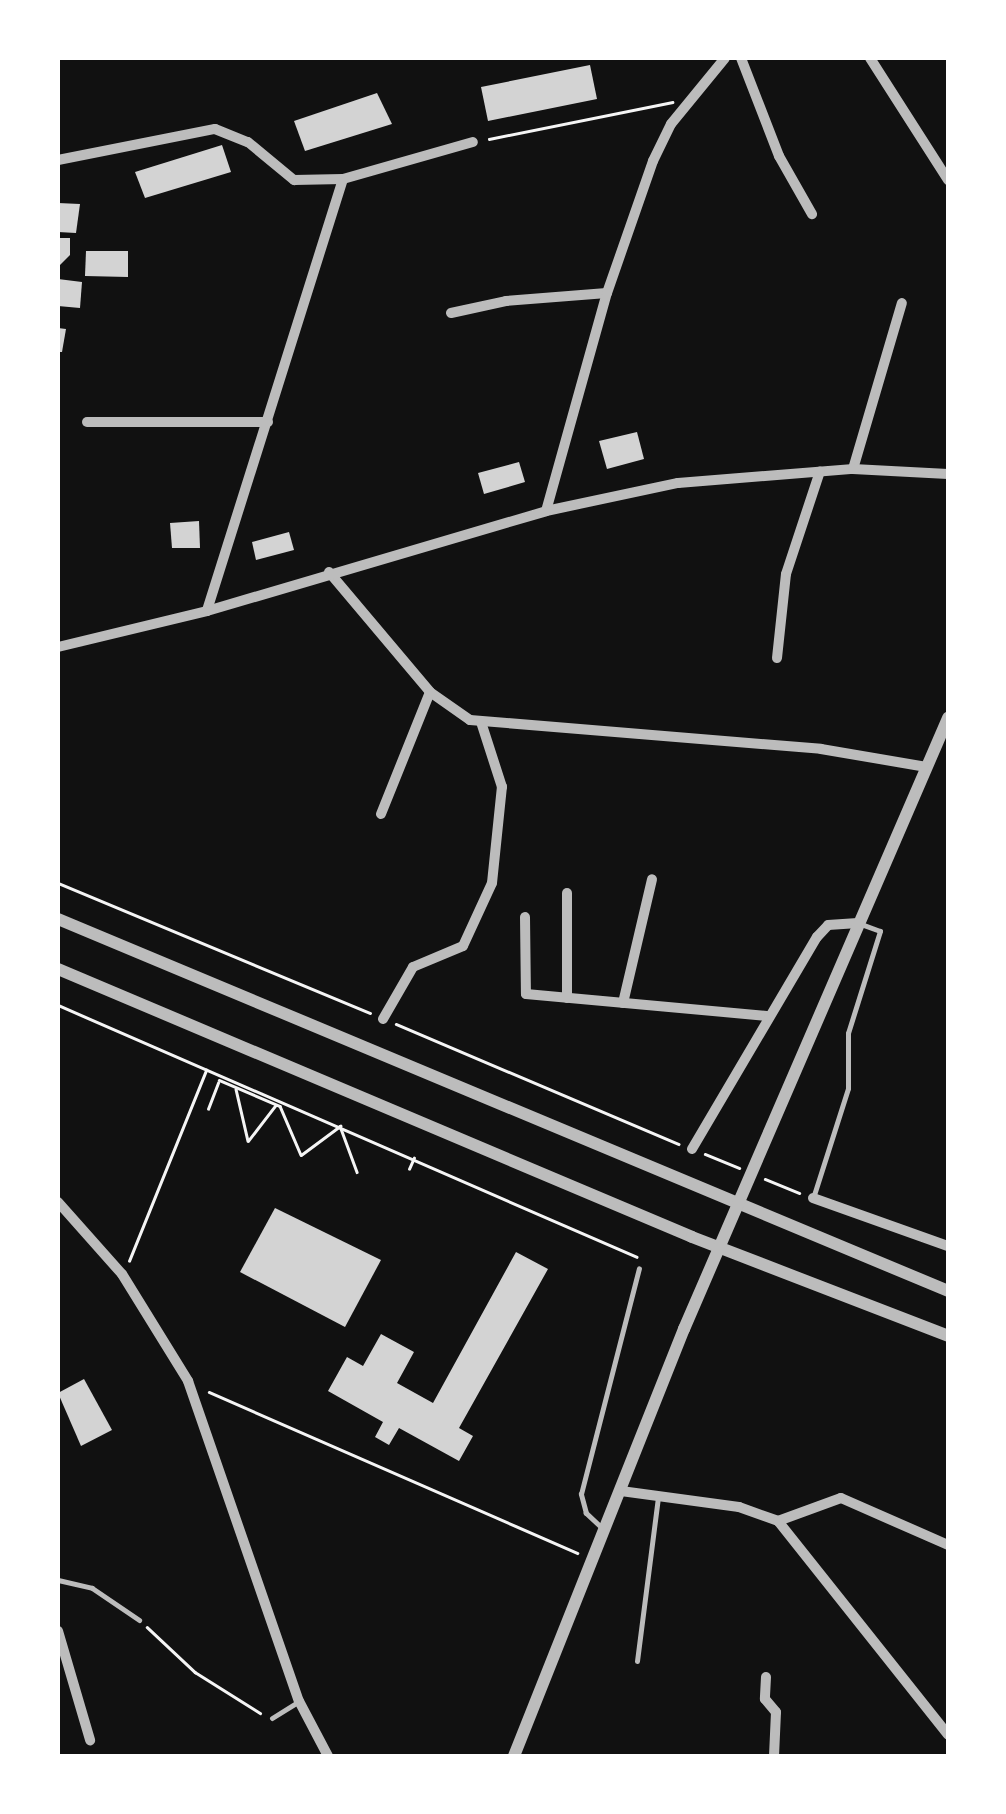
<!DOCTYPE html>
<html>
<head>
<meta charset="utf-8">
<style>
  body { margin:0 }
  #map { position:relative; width:1006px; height:1814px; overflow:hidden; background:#111; font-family:Rubik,sans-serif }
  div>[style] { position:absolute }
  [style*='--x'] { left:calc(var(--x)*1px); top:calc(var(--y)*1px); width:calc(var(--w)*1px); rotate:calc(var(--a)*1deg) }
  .building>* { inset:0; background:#d3d3d3 }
  .path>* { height:2.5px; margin:-1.25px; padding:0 1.25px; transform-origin:1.25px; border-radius:1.25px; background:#f5f5f5 }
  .service>* { height:5px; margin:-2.5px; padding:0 2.5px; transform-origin:2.5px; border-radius:2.5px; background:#bcbcbc }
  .minor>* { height:10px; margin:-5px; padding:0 5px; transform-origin:5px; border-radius:5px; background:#bcbcbc }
  .tertiary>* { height:12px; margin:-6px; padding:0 6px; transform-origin:6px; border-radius:6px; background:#bcbcbc }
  span { translate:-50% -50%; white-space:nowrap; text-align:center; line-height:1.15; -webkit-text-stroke:8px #fff; paint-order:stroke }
  .frame { position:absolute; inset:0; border:60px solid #fff; pointer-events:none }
</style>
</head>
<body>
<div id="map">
  <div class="building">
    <div style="clip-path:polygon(590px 65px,597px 99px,488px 121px,481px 87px)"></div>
    <div style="clip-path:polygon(377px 93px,392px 124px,305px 151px,294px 121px)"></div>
    <div style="clip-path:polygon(222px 145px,231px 172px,145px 198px,135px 172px)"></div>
    <div style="clip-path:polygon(58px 203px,80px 204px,76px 233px,58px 232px)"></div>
    <div style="clip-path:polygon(58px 238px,70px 238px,70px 255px,58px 267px)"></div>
    <div style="clip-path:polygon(86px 251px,128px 251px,128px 277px,85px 276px)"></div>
    <div style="clip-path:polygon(58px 279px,82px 282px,80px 308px,58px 306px)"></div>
    <div style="clip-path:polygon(58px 328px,66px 329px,62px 352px,58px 352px)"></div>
    <div style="clip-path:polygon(637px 432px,644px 459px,607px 469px,599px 441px)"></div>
    <div style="clip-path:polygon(519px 462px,525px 482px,484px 494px,478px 473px)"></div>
    <div style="clip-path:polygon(199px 521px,200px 548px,172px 548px,170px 523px)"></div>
    <div style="clip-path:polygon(289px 532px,294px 550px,256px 560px,252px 542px)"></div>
    <div style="clip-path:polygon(275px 1208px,381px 1260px,345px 1327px,240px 1272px)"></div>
    <div style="clip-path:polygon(516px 1252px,548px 1269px,459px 1428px,473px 1436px,459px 1461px,399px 1428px,389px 1445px,375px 1437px,383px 1422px,328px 1391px,347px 1357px,363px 1366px,381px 1334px,414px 1352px,397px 1383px,433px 1403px)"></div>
    <div style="clip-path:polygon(84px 1379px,112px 1430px,81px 1446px,58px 1393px)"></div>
  </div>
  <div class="path">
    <div style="--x:489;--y:139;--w:187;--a:-11.4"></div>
    <div style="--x:58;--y:883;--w:338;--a:22.6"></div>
    <div style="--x:58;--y:1005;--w:631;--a:23.52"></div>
    <div style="--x:396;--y:1024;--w:307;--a:23"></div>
    <div style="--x:219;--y:1080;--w:66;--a:23.1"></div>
    <div style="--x:280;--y:1106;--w:53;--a:66.8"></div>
    <div style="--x:301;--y:1155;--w:49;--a:-36.6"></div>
    <div style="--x:340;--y:1126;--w:49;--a:69.7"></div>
    <div style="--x:236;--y:1089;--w:53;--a:77"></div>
    <div style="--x:248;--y:1141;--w:44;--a:-52.4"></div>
    <div style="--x:208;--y:1109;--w:28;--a:-69"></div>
    <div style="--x:705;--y:1154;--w:37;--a:22"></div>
    <div style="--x:409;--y:1169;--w:12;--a:-66"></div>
    <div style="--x:765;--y:1179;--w:37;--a:22"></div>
    <div style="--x:129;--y:1261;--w:206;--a:-68"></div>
    <div style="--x:209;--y:1392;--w:402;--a:23.6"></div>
    <div style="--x:147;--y:1627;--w:66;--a:43.2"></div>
    <div style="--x:195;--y:1672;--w:77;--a:32.2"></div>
  </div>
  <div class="service">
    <div style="--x:813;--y:1198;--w:115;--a:-72.3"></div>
    <div style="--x:848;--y:1088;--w:55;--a:-90"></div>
    <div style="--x:848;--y:1033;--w:107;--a:-72.6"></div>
    <div style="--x:880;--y:931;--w:20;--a:-160"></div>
    <div style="--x:601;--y:1527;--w:21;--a:-137"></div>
    <div style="--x:586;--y:1513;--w:20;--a:-105"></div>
    <div style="--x:581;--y:1494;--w:233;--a:-75.6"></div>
    <div style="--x:58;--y:1580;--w:35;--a:13"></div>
    <div style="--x:92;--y:1588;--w:57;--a:34.2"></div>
    <div style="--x:637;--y:1661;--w:166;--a:-82.7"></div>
    <div style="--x:272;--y:1718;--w:32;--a:-32"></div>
  </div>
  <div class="minor">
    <div style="--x:741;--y:58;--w:105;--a:68.8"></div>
    <div style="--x:779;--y:156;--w:67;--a:60.4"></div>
    <div style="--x:870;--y:58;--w:145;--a:57.4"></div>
    <div style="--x:58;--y:160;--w:160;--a:-11.2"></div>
    <div style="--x:215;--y:129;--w:35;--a:22"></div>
    <div style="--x:248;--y:142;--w:60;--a:39.6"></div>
    <div style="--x:294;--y:180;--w:49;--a:-1.2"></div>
    <div style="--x:343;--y:179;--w:453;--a:107.5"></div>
    <div style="--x:343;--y:179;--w:135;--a:-15.9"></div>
    <div style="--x:451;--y:313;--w:56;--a:-12.3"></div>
    <div style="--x:506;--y:301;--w:101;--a:-4.5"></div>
    <div style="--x:87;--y:422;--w:181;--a:0"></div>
    <div style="--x:853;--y:469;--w:173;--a:-73.6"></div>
    <div style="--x:546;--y:511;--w:226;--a:-74.4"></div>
    <div style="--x:607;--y:293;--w:140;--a:-70.8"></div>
    <div style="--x:653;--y:161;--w:41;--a:-64.1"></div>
    <div style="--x:671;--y:124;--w:85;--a:-50.7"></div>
    <div style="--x:329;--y:572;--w:157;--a:49.9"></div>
    <div style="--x:430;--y:692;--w:49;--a:35"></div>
    <div style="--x:470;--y:720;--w:352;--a:4.7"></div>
    <div style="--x:821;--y:749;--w:107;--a:9.7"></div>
    <div style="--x:58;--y:647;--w:153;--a:-13.6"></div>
    <div style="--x:207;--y:611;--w:353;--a:-16.4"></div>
    <div style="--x:546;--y:511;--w:135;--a:-12"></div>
    <div style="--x:678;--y:483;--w:176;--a:-4.6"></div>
    <div style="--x:853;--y:469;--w:95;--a:3"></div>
    <div style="--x:777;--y:658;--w:84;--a:-83.9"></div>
    <div style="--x:786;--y:574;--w:108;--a:-71.7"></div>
    <div style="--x:381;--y:814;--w:131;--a:-68.1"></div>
    <div style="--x:567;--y:893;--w:105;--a:90"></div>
    <div style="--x:525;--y:917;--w:77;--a:89.3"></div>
    <div style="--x:526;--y:994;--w:244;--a:5.2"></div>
    <div style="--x:623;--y:1003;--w:127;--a:-76.8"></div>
    <div style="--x:383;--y:1019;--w:60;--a:-60"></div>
    <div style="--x:413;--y:967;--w:54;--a:-22.8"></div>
    <div style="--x:463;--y:946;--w:69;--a:-65.3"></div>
    <div style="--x:492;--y:883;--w:97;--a:-84.1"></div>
    <div style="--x:502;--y:787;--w:68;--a:-107.9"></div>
    <div style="--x:692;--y:1149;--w:246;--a:-59.5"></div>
    <div style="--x:817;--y:937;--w:16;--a:-47"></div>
    <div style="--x:828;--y:925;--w:30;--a:-4"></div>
    <div style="--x:813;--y:1198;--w:143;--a:19.6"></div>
    <div style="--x:58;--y:1202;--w:96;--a:48.4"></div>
    <div style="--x:122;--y:1274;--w:126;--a:58.3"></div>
    <div style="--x:188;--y:1381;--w:339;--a:70.9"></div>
    <div style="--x:299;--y:1701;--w:62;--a:62.2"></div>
    <div style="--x:621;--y:1491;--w:119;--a:7.7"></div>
    <div style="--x:739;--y:1507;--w:41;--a:19.7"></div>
    <div style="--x:778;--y:1521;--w:273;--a:51.5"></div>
    <div style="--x:778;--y:1521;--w:67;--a:-20.1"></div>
    <div style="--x:841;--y:1498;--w:117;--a:23.7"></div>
    <div style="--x:58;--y:1631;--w:114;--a:73.6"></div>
    <div style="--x:766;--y:1677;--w:22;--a:93"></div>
    <div style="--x:765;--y:1699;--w:17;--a:50"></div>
    <div style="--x:776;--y:1712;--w:44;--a:92.6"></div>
  </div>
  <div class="tertiary">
    <div style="--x:58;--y:919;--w:965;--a:22.68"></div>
    <div style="--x:58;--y:969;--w:688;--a:22.91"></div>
    <div style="--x:692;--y:1237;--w:274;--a:21.1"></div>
    <div style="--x:514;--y:1756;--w:460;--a:-68.3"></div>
    <div style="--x:684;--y:1329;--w:666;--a:-66.63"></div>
  </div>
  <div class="frame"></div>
</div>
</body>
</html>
